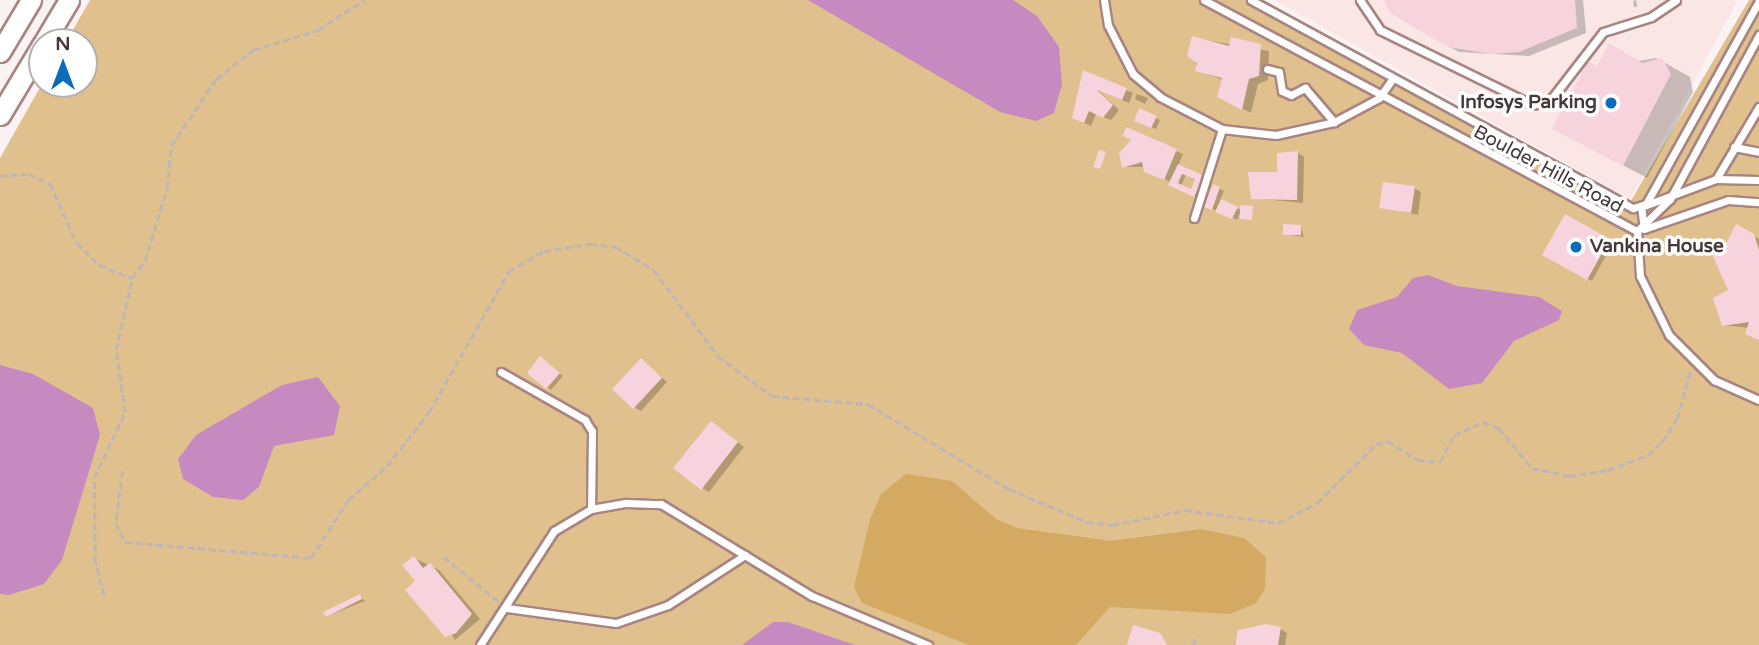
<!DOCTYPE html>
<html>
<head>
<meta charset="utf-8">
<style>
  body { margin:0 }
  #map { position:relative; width:1759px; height:645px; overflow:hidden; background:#fbf3f3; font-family:"Varela Round",sans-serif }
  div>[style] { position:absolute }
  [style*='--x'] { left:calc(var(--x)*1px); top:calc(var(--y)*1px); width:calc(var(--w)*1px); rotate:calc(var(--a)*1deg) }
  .built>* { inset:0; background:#fae7e5 }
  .green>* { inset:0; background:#e0c08d }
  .forest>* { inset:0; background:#d4a961 }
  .water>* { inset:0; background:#c78ac0 }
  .shadow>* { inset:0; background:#0003 }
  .building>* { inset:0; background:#f6d3dd }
  .path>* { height:2.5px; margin-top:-1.25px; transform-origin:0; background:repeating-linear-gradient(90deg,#bfb5b5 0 7px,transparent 0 10.5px) }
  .roads { filter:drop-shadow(2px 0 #a88582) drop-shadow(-2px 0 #a88582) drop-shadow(0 2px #a88582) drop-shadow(0 -2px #a88582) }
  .service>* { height:7px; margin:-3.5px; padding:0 3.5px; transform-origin:3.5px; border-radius:3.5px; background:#fff }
  .secondary>* { height:19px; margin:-9.5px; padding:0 9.5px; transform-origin:9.5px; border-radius:9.5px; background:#fff }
  .dots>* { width:19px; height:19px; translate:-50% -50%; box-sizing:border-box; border:4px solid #fff; border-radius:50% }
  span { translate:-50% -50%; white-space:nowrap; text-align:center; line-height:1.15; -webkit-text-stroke:7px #fff; paint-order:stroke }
  .poi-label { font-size:19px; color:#463836; font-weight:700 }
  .right { translate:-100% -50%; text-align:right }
  .left { translate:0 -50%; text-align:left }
  .street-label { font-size:19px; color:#463836 }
  .north { position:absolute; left:28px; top:28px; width:70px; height:70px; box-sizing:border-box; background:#fff; border:2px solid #b5afaf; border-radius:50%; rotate:0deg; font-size:19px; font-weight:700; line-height:28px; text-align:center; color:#463836 }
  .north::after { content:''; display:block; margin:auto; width:24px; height:32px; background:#0b6db9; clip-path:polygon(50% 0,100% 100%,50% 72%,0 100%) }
</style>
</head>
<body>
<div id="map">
  <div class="built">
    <div style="clip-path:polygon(1274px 0,1738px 0,1630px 199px)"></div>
  </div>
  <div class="green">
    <div style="clip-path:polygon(90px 0,1260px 0,1629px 204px,1749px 0,1759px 0,1759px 645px,0 645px,0 158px,42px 84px,84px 84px,84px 42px,66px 42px)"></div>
  </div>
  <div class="forest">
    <div style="clip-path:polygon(906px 474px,952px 481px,996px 519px,1017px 528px,1111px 541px,1201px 529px,1244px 538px,1266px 557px,1265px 589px,1256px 603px,1230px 614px,1110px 607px,1076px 645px,969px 645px,862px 603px,854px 587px,870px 520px,881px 494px)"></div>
  </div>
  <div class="water">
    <div style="clip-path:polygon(808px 0,1013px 0,1037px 16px,1059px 47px,1062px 84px,1054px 113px,1036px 121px,1000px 112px)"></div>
    <div style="clip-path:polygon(1428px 275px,1457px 286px,1539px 297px,1562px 311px,1559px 320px,1514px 341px,1482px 383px,1449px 389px,1402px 353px,1364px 345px,1349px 329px,1357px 310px,1397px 297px,1413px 278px)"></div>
    <div style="clip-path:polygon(0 365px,33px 374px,93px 408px,100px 435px,62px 560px,44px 584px,9px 595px,0 594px)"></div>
    <div style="clip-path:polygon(318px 377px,340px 406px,334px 435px,274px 446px,259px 487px,243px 500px,213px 497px,183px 479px,178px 459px,196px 435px,282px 385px)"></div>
    <div style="clip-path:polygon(773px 622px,788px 622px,855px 645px,742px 645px)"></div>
  </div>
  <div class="shadow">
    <div style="clip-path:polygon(1386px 0,1583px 0,1586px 33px,1529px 56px,1459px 52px,1412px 26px)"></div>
    <div style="clip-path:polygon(1194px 38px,1269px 51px,1268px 80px,1258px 84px,1251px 113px,1219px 96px,1223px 80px,1197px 70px)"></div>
    <div style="clip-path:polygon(1656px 58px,1690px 77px,1693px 92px,1647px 178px,1577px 141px,1597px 68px)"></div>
    <div style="clip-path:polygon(1084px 72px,1133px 93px,1129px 103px,1098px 90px,1119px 110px,1111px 120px,1096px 114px,1091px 126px,1080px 121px)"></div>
    <div style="clip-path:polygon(1137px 94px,1148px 98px,1145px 104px,1135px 99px)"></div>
    <div style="clip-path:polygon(1140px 110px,1160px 120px,1156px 129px,1140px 122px)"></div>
    <div style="clip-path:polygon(evenodd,1127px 130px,1183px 154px,1178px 166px,1203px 177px,1198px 198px,1144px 167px,1124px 167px,1133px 140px,1127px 130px,1186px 174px,1197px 179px,1192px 191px,1181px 187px,1186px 174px)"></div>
    <div style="clip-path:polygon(1298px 153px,1304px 157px,1303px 203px,1253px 198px)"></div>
    <div style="clip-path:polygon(1214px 186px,1224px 191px,1220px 201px,1241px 210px,1237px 220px,1210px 208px)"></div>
    <div style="clip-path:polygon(1414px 188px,1421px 192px,1418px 215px,1381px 207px)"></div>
    <div style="clip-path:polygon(1566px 217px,1613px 243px,1592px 281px,1545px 255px)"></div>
    <div style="clip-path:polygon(1301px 227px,1304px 237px,1285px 234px)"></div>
    <div style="clip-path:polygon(1736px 227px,1759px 239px,1759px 340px,1749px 328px,1723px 325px,1730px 291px,1724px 252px)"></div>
    <div style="clip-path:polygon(641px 360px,667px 382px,641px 411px,634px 407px)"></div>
    <div style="clip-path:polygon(545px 361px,563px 376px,551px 390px,529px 372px)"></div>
    <div style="clip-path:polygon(718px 427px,744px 447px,709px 492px,702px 488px)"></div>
    <div style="clip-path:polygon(414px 558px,439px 570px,480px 619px,455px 640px,418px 581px)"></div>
    <div style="clip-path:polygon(359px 596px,365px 601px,327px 616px)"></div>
    <div style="clip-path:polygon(1281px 629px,1287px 633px,1285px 645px,1234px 645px,1239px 632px)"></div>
  </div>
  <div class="building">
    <div style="clip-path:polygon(1384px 0,1575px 0,1577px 28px,1519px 52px,1491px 54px,1448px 47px,1390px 13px)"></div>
    <div style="clip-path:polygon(1192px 36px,1229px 46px,1231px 37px,1261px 44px,1259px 76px,1249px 79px,1242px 110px,1217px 97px,1222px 78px,1195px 71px,1197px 63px,1187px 56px)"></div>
    <div style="clip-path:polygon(1609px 43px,1642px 63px,1662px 58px,1671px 74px,1623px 166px,1552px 129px,1588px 61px,1597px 66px)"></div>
    <div style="clip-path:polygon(1083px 70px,1127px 88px,1122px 100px,1097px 90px,1113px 105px,1103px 118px,1089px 111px,1084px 123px,1072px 118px)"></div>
    <div style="clip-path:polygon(1139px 108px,1157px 116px,1151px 128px,1134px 121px)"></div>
    <div style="clip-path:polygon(1126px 127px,1177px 149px,1164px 180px,1144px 172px,1142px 162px,1122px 168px,1119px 153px,1131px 140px,1123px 136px)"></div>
    <div style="clip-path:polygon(1099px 150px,1106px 152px,1100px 169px,1093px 167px)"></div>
    <div style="clip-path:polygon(1298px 151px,1297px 200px,1251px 199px,1248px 172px,1277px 172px,1277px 153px)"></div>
    <div style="clip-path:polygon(evenodd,1178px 164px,1204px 176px,1194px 197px,1168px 185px,1178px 164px,1182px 174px,1195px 179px,1191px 189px,1178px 183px,1182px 174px)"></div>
    <div style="clip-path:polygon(1383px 182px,1415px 186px,1411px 213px,1379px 208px)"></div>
    <div style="clip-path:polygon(1213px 184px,1220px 187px,1212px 210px,1204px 207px)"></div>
    <div style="clip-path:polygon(1221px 199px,1238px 207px,1232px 219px,1215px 212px)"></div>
    <div style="clip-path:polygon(1240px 205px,1253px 206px,1252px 220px,1240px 219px)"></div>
    <div style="clip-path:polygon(1565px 214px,1610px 239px,1587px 280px,1542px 255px)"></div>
    <div style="clip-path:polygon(1283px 224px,1301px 225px,1301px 235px,1283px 235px)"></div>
    <div style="clip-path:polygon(1736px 224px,1754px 234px,1759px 250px,1759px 340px,1745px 334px,1749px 322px,1722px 326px,1713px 298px,1728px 290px,1712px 254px,1723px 250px)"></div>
    <div style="clip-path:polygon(540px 356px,560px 373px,546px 389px,527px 373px)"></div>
    <div style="clip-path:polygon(641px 358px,662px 378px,633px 409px,612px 389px)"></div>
    <div style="clip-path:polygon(711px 421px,738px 442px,701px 490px,673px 468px)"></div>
    <div style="clip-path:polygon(414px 556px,423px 568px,430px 563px,472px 614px,456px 633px,445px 637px,405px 590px,415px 581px,402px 565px)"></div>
    <div style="clip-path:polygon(360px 594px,362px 599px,326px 617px,323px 612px)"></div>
    <div style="clip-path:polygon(1266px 624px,1281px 627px,1278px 645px,1235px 645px,1238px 630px)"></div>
    <div style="clip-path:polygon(1133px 625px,1160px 633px,1167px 645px,1127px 645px)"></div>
  </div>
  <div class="path">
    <div style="--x:1635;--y:0;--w:11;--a:85"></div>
    <div style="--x:0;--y:176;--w:29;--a:-4"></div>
    <div style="--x:29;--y:174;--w:23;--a:25"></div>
    <div style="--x:50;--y:184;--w:65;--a:65.4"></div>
    <div style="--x:77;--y:243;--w:31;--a:45"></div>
    <div style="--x:99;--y:265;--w:35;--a:22"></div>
    <div style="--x:123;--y:471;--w:52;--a:97.7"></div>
    <div style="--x:116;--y:523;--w:21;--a:65"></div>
    <div style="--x:125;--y:542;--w:187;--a:4.9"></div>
    <div style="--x:311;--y:558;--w:69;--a:-57.5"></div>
    <div style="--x:348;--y:500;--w:52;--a:-41.1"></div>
    <div style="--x:387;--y:466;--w:68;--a:-52.1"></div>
    <div style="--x:429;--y:412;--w:162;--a:-60.4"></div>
    <div style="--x:509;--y:271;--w:40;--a:-29.7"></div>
    <div style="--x:544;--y:251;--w:47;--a:-8.7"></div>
    <div style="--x:590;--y:244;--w:26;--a:7"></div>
    <div style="--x:616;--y:247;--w:44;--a:31.2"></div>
    <div style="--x:654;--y:270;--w:107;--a:53.3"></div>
    <div style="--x:718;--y:356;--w:67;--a:36.5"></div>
    <div style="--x:772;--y:396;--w:96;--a:4.8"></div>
    <div style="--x:868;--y:404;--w:165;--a:31.1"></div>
    <div style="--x:1009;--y:489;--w:85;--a:22.9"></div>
    <div style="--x:1087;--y:522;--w:25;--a:7"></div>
    <div style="--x:1112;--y:525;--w:75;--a:-11.6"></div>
    <div style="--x:1185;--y:510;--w:94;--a:8"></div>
    <div style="--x:1278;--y:523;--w:44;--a:-27.1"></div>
    <div style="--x:1317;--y:503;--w:83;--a:-45"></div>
    <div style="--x:1376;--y:444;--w:12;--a:-14"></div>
    <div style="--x:1388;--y:441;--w:36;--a:32"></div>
    <div style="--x:1418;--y:460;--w:22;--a:5"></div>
    <div style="--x:1440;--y:462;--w:30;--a:-63"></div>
    <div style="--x:1454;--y:435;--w:32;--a:-24"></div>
    <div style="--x:1483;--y:422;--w:17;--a:21"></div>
    <div style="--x:1499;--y:428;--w:52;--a:50.5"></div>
    <div style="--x:1532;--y:468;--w:38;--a:12"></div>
    <div style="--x:1569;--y:476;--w:39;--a:-9"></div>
    <div style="--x:1608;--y:470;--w:43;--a:-20.6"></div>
    <div style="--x:1648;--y:455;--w:19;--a:-43"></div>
    <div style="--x:1662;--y:442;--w:27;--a:-57"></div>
    <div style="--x:1677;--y:419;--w:50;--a:-74.8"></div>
    <div style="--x:444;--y:557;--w:70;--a:39.2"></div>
    <div style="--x:104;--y:595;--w:34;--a:-105"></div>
    <div style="--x:95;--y:562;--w:84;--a:-90.7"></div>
    <div style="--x:94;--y:478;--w:73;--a:-64.8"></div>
    <div style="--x:125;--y:412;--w:63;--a:-98.3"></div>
    <div style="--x:116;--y:350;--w:74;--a:-77.5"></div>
    <div style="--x:132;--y:278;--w:21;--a:-53"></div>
    <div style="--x:145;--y:261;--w:76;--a:-73.2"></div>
    <div style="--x:167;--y:188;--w:42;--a:-84.6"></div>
    <div style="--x:171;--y:146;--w:81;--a:-56.1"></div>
    <div style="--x:216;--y:79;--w:47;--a:-38.1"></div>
    <div style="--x:253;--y:50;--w:68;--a:-17.1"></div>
    <div style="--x:318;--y:30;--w:55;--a:-33.1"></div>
    <div style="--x:1192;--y:645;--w:11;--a:-52"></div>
  </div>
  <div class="roads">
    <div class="service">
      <div style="--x:1104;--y:0;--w:25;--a:81"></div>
      <div style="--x:1108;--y:25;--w:55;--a:63"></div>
      <div style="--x:1133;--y:74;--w:35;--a:40"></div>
      <div style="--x:1160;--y:97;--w:70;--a:27.3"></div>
      <div style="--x:1222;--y:129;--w:54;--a:6.3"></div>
      <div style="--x:1276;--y:135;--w:59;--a:-12.6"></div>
      <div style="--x:1334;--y:122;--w:51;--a:-28.1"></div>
      <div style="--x:1379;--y:98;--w:24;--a:-55"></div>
      <div style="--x:1204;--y:0;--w:491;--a:28.1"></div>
      <div style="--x:1637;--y:231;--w:46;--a:-44.1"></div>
      <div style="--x:1670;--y:199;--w:187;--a:-61.5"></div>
      <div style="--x:1251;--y:0;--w:435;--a:28.6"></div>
      <div style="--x:1633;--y:208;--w:14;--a:-17"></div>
      <div style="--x:1646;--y:204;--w:232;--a:-60.9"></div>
      <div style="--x:1360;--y:0;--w:36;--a:56"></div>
      <div style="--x:1380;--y:30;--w:170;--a:26.1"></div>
      <div style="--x:1533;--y:105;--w:20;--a:-20"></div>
      <div style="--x:1552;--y:98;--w:83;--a:-52.3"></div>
      <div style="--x:1603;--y:32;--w:50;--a:-17.4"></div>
      <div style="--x:1651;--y:17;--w:30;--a:-34"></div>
      <div style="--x:1267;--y:69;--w:12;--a:14"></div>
      <div style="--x:1279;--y:72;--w:19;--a:81"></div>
      <div style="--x:1282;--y:91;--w:10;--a:24"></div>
      <div style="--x:1291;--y:95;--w:16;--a:-27"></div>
      <div style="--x:1305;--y:88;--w:45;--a:49.5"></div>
      <div style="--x:1734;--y:147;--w:25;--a:11"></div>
      <div style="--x:1716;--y:179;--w:84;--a:-59.2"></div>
      <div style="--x:1759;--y:180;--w:43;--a:-178.7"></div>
      <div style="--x:1716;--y:179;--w:80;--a:159.5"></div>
      <div style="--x:1641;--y:207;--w:22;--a:82"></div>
      <div style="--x:1644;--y:229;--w:89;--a:-19"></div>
      <div style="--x:1728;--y:200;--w:31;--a:4"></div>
      <div style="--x:1194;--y:218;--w:93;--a:-72.5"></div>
      <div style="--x:1637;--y:231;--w:45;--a:86.2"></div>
      <div style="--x:1640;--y:276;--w:66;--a:63.8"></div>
      <div style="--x:1669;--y:335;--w:64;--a:45"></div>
      <div style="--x:1714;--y:380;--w:49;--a:24"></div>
      <div style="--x:501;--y:372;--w:97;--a:29.7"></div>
      <div style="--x:585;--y:420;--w:13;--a:58"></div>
      <div style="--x:592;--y:431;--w:78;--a:90.7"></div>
      <div style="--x:507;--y:608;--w:110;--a:7.8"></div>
      <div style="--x:616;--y:623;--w:55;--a:-19.1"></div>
      <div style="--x:668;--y:605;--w:92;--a:-33"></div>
      <div style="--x:480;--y:645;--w:136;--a:-57"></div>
      <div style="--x:554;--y:531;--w:43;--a:-30.7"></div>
      <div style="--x:591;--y:509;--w:36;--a:-10"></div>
      <div style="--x:626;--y:503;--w:35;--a:2"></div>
      <div style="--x:661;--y:504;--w:177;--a:31.4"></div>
      <div style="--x:812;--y:596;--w:126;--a:22.9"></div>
    </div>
    <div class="secondary">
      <div style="--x:44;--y:42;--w:49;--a:-59.2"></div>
      <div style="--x:0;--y:52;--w:61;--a:-59.2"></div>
      <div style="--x:0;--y:115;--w:82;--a:-59"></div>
    </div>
  </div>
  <div class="dots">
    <div style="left:1611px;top:103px;background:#0b6db9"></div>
    <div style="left:1576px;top:247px;background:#0b6db9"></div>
  </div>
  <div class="poi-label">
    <span class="right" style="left:1597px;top:103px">Infosys Parking</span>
    <span class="left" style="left:1590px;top:247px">Vankina House</span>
  </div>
  <div class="street-label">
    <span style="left:1548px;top:170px;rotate:28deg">Boulder Hills Road</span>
  </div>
  <div class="north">N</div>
</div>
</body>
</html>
